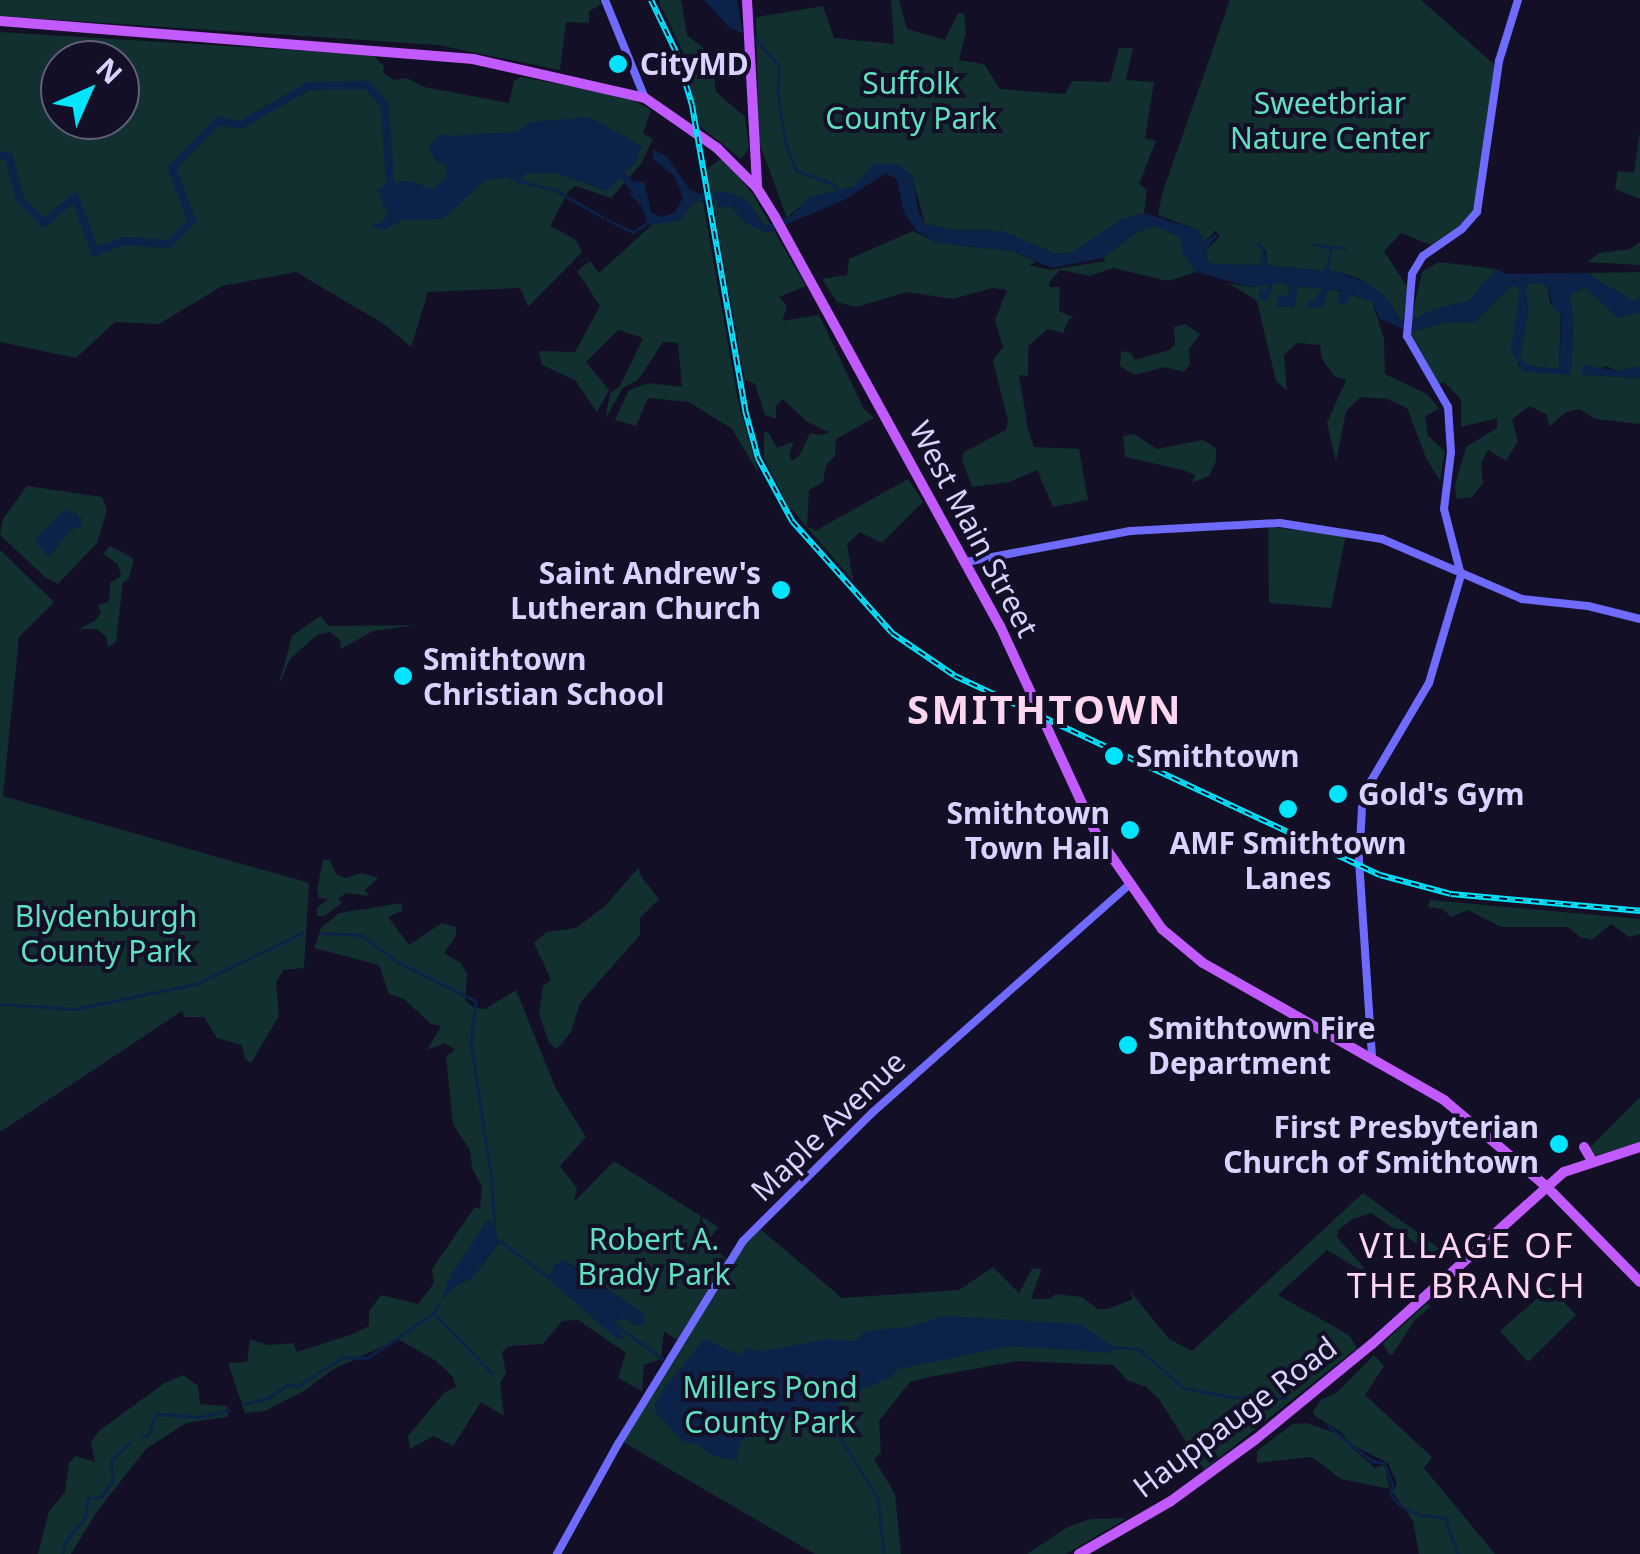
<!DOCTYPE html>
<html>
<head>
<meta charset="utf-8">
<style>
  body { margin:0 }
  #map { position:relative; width:1640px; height:1554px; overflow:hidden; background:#130f26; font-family:"Noto Sans",sans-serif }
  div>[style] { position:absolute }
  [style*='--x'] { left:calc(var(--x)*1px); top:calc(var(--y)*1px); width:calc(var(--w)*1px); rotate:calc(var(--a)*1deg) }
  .green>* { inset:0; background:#12302f }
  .water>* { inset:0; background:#0c2248 }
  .stream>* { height:2.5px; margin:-1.25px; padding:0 1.25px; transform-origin:1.25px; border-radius:1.25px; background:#0c2248 }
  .river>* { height:8px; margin:-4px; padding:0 4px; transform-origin:4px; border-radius:4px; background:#0c2248 }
  .secondary>* { height:8px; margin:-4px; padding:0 4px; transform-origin:4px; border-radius:4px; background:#6f6bff }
  .primary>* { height:10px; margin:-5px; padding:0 5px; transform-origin:5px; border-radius:5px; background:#c25bff }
  .rail>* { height:6px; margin-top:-3px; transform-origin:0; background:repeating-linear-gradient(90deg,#130f26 0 8px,#00e5ff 0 16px); box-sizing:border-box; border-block:2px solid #00e5ff }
  .dots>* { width:28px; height:28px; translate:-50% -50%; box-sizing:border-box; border:5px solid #130f26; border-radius:50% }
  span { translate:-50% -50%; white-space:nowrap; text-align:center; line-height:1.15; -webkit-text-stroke:8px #130f26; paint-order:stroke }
  .poi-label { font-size:30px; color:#d9d4ff; font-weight:700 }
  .left { translate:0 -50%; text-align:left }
  .right { translate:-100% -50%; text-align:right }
  .park-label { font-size:30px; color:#5fe0c0 }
  .street-label { font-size:30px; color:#d9d4ff }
  .quarter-label { font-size:35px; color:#ffd6f0; letter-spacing:2.5px }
  .district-label { font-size:40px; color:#ffd6f0; font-weight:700; letter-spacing:2.5px }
  .north { position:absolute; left:40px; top:40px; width:100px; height:100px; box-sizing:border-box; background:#130f26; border:2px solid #625e7d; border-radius:50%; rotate:45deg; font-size:28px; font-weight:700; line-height:40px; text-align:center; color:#d9d4ff }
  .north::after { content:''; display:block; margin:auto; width:35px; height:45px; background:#00e5ff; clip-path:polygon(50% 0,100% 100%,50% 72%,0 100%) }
</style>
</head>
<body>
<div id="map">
  <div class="green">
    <div style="clip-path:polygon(0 0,599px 0,602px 4px,589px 11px,589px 23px,566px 22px,560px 70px,438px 45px,0 16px)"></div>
    <div style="clip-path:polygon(658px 0,681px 0,687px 35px,712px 55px,716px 92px,745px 117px,749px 149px,741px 159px,700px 126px,683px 52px)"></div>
    <div style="clip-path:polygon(891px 0,899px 0,907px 29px,945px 40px,958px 13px,964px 13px,966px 32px,959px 60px,984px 64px,1000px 89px,1065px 94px,1072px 81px,1110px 82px,1119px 48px,1133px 48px,1126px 80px,1154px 82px,1145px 138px,1156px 141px,1139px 184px,1147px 190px,1144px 213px,1119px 221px,1073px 252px,1056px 254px,1002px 231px,953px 230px,925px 224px,912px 176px,898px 164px,853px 187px,810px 197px,787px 218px,759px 142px,756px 17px,823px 6px,834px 38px,894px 44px)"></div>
    <div style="clip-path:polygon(1230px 0,1421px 0,1495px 65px,1476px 207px,1466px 224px,1433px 246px,1401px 233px,1384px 251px,1407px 287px,1403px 324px,1389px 301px,1358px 278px,1329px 269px,1331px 255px,1323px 271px,1267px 265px,1266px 251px,1258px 242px,1263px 253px,1260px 265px,1213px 264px,1208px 262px,1206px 250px,1220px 236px,1216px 230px,1204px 242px,1198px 230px,1158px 215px,1162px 194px)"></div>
    <div style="clip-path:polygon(evenodd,0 32px,373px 55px,384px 66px,383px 73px,394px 80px,407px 78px,424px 87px,509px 103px,514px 81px,521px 77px,628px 97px,651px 110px,643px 133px,653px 139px,641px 164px,611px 198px,576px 186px,568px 192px,550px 226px,576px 240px,582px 252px,528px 307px,520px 288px,428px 292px,411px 347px,384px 324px,296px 272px,222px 286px,159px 324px,115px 322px,76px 358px,0 342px,0 32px,60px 60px,120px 60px,120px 120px,60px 120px,60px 60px)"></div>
    <div style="clip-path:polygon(1640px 131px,1640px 199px,1615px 189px,1618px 171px,1634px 173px)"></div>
    <div style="clip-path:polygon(723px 157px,754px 196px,806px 286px,779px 297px,787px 306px,782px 321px,819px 315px,864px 409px,874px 418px,836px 439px,835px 456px,826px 465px,823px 482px,809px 490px,807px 526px,815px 531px,908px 479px,923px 502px,882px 543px,860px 532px,847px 544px,853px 581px,788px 505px,764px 458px,764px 432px,769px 433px,777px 448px,794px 441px,789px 455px,792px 461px,799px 456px,810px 433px,823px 435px,838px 427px,828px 432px,806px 421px,783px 399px,776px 406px,776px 419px,765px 415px,755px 384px,745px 380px,707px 169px)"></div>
    <div style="clip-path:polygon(695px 201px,703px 202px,739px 406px,759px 474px,732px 429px,689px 402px,648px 398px,636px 426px,615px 420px,629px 390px,648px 383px,682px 387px,678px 343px,663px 342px,638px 380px,623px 388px,605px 419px,610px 394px,620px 386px,643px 338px,618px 330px,586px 362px,609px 390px,597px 412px,575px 380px,542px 365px,539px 351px,575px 352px,600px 306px,577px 271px,590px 261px,599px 273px,655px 222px,679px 221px)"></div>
    <div style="clip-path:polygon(1155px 226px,1180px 237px,1183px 253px,1196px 272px,1168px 281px,1113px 268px,1090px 276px,1060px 270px,1050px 281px,1049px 287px,1060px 287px,1059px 311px,1074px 318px,1069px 319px,1063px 333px,1048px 329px,1028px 346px,1028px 376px,1019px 375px,1028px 430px,1034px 447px,1079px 449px,1088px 500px,1053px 507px,1037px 470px,1009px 482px,972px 487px,962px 459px,964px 452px,1006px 430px,1008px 421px,993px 361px,1003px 347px,995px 320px,1007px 290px,992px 288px,953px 299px,907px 292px,856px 307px,837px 302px,822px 279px,847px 275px,849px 259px,913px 231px,938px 243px,1013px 251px,1037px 262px,1029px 265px,1050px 270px,1106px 261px,1102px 258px,1139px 231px)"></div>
    <div style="clip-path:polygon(1640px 242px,1640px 265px,1587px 262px,1599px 253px,1630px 249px)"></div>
    <div style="clip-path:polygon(1439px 262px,1496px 269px,1469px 301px,1435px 309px,1410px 325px,1422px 272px)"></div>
    <div style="clip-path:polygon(1640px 272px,1640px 296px,1634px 302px,1586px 273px)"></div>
    <div style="clip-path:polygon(1228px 283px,1250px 287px,1270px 284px,1267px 301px,1273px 283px,1290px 285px,1288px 296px,1276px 305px,1293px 308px,1298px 286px,1324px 288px,1310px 308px,1328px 289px,1372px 301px,1384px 339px,1385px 374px,1427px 394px,1439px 409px,1425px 416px,1428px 436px,1445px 451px,1440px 481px,1426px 458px,1407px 408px,1388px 399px,1361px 397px,1346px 411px,1336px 462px,1327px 423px,1346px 380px,1334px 376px,1322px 359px,1320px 345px,1297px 343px,1284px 355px,1287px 391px,1276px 381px,1257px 301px)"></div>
    <div style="clip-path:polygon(1540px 283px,1547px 285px,1550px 303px,1561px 313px,1559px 369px,1528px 366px,1520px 357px,1528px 312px,1525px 284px)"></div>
    <div style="clip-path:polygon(1512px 285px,1520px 288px,1518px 366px,1570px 375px,1574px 329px,1570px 295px,1585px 287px,1618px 318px,1640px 312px,1640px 366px,1618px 371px,1606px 366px,1585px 375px,1640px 378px,1640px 424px,1596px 419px,1579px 409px,1565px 413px,1549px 427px,1547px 415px,1530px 406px,1512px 419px,1518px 441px,1506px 461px,1488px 450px,1481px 463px,1483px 483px,1472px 497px,1456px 499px,1455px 485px,1466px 447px,1497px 428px,1497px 418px,1461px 427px,1461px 399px,1444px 382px,1439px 384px,1412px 342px,1411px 332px,1445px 322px,1475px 322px)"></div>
    <div style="clip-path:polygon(1185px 324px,1200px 334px,1189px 349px,1190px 364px,1184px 372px,1165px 367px,1134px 375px,1120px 366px,1121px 351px,1131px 353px,1135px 360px,1169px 350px,1175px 344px,1174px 327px)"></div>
    <div style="clip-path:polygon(1134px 434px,1157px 449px,1203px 440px,1216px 448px,1216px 461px,1209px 476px,1192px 483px,1195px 475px,1183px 470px,1125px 457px,1123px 436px)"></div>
    <div style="clip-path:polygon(evenodd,27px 486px,102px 497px,107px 510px,97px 543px,58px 584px,45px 577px,0 535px,3px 519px,27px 486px,76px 513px,81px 525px,70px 530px,49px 557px,36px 541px,55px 522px,76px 513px)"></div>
    <div style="clip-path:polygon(1268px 527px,1346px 535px,1331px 608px,1269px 603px)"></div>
    <div style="clip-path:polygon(110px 546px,134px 559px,129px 579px,123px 582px,116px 642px,108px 647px,106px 636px,96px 629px,79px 629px,96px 620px,101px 613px,98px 605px,109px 602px,110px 583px,121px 576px,118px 564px,103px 554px)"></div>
    <div style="clip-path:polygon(0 550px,54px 602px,19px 637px,3px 796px,309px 883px,304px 968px,283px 970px,276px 983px,279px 1016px,251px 1063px,245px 1059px,242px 1045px,217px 1038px,204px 1017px,185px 1017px,182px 1011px,0 1132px)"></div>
    <div style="clip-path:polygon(320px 616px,329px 626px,416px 625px,373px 631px,341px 649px,340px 640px,330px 632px,317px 635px,290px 659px,278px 687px,292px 636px)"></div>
    <div style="clip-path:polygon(323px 860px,330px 860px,336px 874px,345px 878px,362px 873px,378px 878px,365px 890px,369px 896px,346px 893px,338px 899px,342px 903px,324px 916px,317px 916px,317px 908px,328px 899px,319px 898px,317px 890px)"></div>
    <div style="clip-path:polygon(639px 867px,640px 875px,659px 899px,640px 918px,640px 935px,580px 1003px,571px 1032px,557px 1049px,549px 1043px,539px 1014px,543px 986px,551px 980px,534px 943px,547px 932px,576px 928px,606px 905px)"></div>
    <div style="clip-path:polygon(1430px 900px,1640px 919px,1640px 934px,1629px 937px,1611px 924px,1592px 940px,1580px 937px,1568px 927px,1501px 927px,1468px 910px,1451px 917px,1443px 909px,1428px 907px)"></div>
    <div style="clip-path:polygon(evenodd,401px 903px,402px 911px,388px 917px,409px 945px,442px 923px,456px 927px,456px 936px,444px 953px,461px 963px,467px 974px,465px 1000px,474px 1008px,485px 1009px,516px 990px,556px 1089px,586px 1137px,560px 1166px,577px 1188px,574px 1202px,614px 1161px,718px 1227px,707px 1243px,728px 1260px,677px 1340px,664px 1331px,661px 1359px,644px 1365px,642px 1391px,618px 1378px,626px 1353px,578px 1320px,562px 1321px,543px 1344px,509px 1346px,502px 1352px,506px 1373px,500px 1383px,504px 1416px,481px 1402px,453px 1446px,433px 1436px,410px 1449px,408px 1436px,444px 1393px,456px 1387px,453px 1377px,436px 1361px,398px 1339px,332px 1370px,304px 1391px,265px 1411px,245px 1413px,228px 1363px,247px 1362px,250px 1339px,268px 1345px,293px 1343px,297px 1352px,353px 1334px,369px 1326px,369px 1311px,381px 1295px,418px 1304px,434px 1283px,432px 1269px,475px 1207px,480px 1209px,482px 1187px,472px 1168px,470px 1150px,453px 1124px,446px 1056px,455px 1050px,445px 1043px,427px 1050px,441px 1026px,431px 1024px,404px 999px,389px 994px,379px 965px,314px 948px,321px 928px,339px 913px,401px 903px,489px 1220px,500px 1242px,471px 1279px,454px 1287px,450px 1277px,489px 1220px,401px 903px,563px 1260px,596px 1279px,604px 1285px,566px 1293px,548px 1279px,563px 1260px)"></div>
    <div style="clip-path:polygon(1640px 1097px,1640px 1142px,1591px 1157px,1588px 1149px)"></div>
    <div style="clip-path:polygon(1363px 1193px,1440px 1249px,1434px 1255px,1371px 1213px,1353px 1219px,1338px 1230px,1337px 1237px,1372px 1277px,1327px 1250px,1278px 1295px,1349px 1335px,1357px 1348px,1204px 1470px,1159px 1399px,1146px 1387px,1127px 1380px,1113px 1365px,1017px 1361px,930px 1377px,910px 1382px,879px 1421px,881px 1453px,874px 1459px,895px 1494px,901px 1554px,815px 1554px,623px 1442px,745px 1243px,759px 1228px,842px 1298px,959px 1290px,993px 1267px,1019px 1293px,1032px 1269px,1042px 1268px,1031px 1299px,1050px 1299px,1056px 1294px,1082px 1297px,1097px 1309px,1108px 1309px,1133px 1299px,1129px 1290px,1169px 1339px,1192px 1351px)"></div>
    <div style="clip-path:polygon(1550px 1287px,1576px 1315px,1528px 1362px,1500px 1331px)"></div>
    <div style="clip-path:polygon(1426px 1304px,1431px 1306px,1415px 1320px,1392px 1355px,1388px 1353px,1383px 1343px)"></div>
    <div style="clip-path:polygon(1374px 1355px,1384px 1366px,1365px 1395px,1432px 1457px,1424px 1468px,1495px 1554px,1419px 1554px,1413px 1521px,1393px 1492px,1397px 1483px,1388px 1463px,1351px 1444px,1342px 1433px,1315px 1416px,1313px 1411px,1321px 1400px,1337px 1392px)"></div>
    <div style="clip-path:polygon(183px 1375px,198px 1386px,200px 1404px,227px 1406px,228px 1417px,186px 1423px,146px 1449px,98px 1510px,71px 1554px,38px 1554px,49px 1511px,65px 1492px,69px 1463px,76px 1456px,95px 1462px,91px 1442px,99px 1431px,163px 1384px)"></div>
    <div style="clip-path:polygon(1307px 1423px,1335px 1433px,1375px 1468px,1384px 1465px,1390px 1489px,1341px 1479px,1312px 1457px,1257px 1463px,1257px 1451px,1293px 1424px)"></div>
    <div style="clip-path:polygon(1127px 1518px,1066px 1554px,1027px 1554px,1068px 1527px,1091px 1519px)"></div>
  </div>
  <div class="water">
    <div style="clip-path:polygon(704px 0,737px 0,743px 33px,731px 29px)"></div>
    <div style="clip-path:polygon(589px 117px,642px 146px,635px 163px,607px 191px,556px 173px,525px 174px,520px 184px,507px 177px,486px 180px,443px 219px,402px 220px,383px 231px,370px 225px,381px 223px,388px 214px,377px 190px,393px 182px,408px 181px,433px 189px,445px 179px,447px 167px,436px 161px,428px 147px,440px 133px,449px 136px,515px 132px,531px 122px)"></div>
    <div style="clip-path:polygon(evenodd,653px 149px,667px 157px,690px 190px,700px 194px,727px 192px,748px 201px,765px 226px,791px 216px,810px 197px,853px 187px,875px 163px,898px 164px,913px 176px,918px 212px,925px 224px,953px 230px,1002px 231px,1056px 254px,1073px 252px,1119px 221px,1144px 213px,1198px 230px,1204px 242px,1220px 231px,1206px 250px,1208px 261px,1213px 264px,1260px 265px,1263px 253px,1253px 241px,1264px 247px,1267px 265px,1323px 271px,1332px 250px,1329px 269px,1370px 284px,1386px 297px,1403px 324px,1435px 309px,1469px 301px,1496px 269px,1508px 274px,1586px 273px,1634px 301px,1640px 296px,1640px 312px,1618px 318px,1584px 287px,1570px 296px,1574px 329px,1570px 375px,1524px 372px,1511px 351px,1520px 288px,1512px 285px,1475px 322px,1445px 322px,1411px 332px,1380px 319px,1372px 301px,1352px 295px,1345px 305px,1337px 302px,1341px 291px,1328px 290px,1322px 308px,1309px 308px,1307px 301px,1314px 301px,1322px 288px,1298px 287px,1294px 308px,1276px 306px,1279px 295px,1288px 296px,1290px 285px,1273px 283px,1268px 301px,1258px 299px,1260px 289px,1267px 290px,1269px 284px,1250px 287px,1196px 272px,1183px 253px,1180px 237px,1155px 226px,1139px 231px,1102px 258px,1052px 268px,1013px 251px,938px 243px,917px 231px,904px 213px,897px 180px,886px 173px,844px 200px,766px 233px,743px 222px,731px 206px,717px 208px,718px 200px,695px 201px,679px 221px,648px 225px,642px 207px,630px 194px,636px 181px,644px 182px,651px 212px,661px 217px,674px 213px,683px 198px,674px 176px,653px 159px,653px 149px,1540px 283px,1547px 285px,1554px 310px,1562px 313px,1559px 369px,1528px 366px,1520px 357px,1528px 312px,1526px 284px,1540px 283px)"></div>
    <div style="clip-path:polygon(1584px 365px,1618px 371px,1640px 366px,1640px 378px,1585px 375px,1580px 372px)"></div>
    <div style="clip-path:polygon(66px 509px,83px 519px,81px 526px,70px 530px,49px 557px,36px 542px,38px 536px)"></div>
    <div style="clip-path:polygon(488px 1219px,500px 1241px,471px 1279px,454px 1287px,440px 1303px,450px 1277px)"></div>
    <div style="clip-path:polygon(563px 1260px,643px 1312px,644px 1325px,635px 1326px,625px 1318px,613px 1322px,624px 1338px,617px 1339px,548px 1279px,555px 1264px)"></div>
    <div style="clip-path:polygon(944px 1316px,1081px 1324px,1113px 1347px,1113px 1353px,1010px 1346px,898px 1369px,890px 1378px,843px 1397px,839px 1406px,839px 1436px,809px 1413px,759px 1426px,739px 1443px,737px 1461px,711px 1455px,697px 1444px,683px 1442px,657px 1414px,655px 1404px,664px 1388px,704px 1339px,740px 1355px,748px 1347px,760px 1352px,828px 1339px,855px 1341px,866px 1331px,909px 1327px)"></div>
  </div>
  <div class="stream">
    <div style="--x:754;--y:37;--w:38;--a:49"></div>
    <div style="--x:779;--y:66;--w:28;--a:92"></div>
    <div style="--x:778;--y:94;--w:51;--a:80.9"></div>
    <div style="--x:786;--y:144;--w:28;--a:69"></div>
    <div style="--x:796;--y:170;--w:40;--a:21"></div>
    <div style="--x:833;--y:184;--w:11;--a:49"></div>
    <div style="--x:519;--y:181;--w:37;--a:14"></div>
    <div style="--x:555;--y:190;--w:55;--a:29.4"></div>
    <div style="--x:608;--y:220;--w:28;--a:26"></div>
    <div style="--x:633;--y:232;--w:15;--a:-32"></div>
    <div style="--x:1314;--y:244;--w:17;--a:13"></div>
    <div style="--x:1331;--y:248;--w:6;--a:99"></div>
    <div style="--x:1332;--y:247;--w:13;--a:4"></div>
    <div style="--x:321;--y:933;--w:40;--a:2.9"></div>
    <div style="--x:361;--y:935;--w:46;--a:36.1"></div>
    <div style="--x:398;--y:962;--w:87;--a:26.6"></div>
    <div style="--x:476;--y:1001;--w:41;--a:97"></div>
    <div style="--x:471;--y:1042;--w:141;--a:81.4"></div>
    <div style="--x:492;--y:1181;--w:53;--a:86.8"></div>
    <div style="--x:0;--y:1004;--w:75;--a:3.8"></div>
    <div style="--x:75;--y:1009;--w:124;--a:-11.7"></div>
    <div style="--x:196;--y:984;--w:118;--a:-25.7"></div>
    <div style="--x:499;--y:1240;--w:61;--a:37.1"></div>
    <div style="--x:439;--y:1304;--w:10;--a:119"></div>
    <div style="--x:434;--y:1313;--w:83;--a:46"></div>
    <div style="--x:612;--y:1322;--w:63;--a:36"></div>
    <div style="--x:1114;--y:1347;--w:25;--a:5"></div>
    <div style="--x:1139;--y:1349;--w:60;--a:40.9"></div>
    <div style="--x:1184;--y:1388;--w:48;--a:10.8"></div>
    <div style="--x:1231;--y:1397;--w:56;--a:1"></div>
    <div style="--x:244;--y:1404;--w:25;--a:-14"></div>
    <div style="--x:268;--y:1398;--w:23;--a:-34"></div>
    <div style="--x:287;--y:1385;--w:11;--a:5"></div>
    <div style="--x:298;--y:1386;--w:54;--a:-32.8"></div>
    <div style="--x:343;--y:1357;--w:24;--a:2"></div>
    <div style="--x:367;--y:1358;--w:81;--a:-33.9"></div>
    <div style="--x:1329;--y:1427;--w:55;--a:38.3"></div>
    <div style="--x:1372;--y:1461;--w:12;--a:9"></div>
    <div style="--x:1384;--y:1463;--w:24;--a:68"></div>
    <div style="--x:1393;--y:1485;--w:10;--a:101"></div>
    <div style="--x:1391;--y:1495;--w:16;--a:47"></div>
    <div style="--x:1402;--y:1507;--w:20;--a:24"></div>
    <div style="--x:1420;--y:1515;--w:25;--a:7"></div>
    <div style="--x:1445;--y:1518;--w:38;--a:70"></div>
    <div style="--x:141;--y:1437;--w:7;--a:-16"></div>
    <div style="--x:148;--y:1435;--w:22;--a:-69"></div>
    <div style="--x:156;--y:1414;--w:44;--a:3.9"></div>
    <div style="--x:200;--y:1417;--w:30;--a:-14"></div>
    <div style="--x:840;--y:1437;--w:72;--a:58.1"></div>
    <div style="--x:878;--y:1498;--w:56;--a:83.9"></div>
    <div style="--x:62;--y:1554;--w:12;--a:-76"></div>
    <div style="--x:65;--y:1542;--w:32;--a:-51"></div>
    <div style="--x:85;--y:1517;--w:19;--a:-81"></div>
    <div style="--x:88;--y:1498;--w:13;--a:-4"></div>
    <div style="--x:101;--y:1497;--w:21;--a:-55"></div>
    <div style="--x:113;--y:1480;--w:19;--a:-96"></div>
    <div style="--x:111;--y:1461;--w:27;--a:-45"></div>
  </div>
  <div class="river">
    <div style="--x:0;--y:155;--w:9;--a:13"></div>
    <div style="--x:9;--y:157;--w:43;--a:75.3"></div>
    <div style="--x:20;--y:199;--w:34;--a:45"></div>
    <div style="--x:44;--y:223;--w:40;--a:-40"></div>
    <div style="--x:75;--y:197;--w:59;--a:70"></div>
    <div style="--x:95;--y:252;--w:30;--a:-21"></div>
    <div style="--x:123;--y:241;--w:46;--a:3.7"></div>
    <div style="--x:169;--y:244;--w:33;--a:-45"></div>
    <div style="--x:192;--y:221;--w:57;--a:-110.7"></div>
    <div style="--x:172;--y:168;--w:66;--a:-45.6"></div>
    <div style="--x:218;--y:121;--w:22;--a:10"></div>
    <div style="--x:240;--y:125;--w:79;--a:-29.5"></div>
    <div style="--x:309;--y:86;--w:58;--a:-1"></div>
    <div style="--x:367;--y:85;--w:27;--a:48"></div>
    <div style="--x:385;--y:105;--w:79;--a:86.4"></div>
    <div style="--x:390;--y:184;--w:7;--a:27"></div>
    <div style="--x:617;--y:170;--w:30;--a:46"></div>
  </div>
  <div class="secondary">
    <div style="--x:605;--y:0;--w:106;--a:67.8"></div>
    <div style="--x:966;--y:562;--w:167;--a:-10.7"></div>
    <div style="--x:1130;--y:531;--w:150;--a:-3.1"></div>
    <div style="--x:1280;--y:523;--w:103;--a:8.9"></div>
    <div style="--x:1382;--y:539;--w:152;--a:23.2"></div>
    <div style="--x:1522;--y:599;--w:66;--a:6.1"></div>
    <div style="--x:1588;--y:606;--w:54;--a:14"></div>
    <div style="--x:1372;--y:1056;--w:196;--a:-93.8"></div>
    <div style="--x:1359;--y:860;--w:52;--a:-86.7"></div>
    <div style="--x:1362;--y:808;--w:28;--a:-72"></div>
    <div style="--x:1371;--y:781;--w:114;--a:-59.4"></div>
    <div style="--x:1429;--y:683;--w:113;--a:-73.5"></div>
    <div style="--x:1461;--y:575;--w:68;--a:-104.4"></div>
    <div style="--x:1444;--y:509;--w:57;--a:-83"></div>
    <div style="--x:1451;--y:452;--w:45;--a:-93.8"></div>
    <div style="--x:1448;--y:407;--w:82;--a:-120"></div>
    <div style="--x:1407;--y:336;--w:62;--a:-85.4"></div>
    <div style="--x:1412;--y:274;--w:21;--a:-59"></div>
    <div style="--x:1423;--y:256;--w:47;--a:-34.7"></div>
    <div style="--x:1462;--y:229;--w:23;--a:-49"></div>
    <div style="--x:1477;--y:212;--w:153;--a:-81.7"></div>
    <div style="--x:1499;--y:61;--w:64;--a:-72.7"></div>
    <div style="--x:557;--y:1554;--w:126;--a:-61"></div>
    <div style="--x:618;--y:1444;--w:238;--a:-58.4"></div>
    <div style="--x:743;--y:1241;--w:183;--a:-44.8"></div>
    <div style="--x:873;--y:1112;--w:342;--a:-41.6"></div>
  </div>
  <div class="primary">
    <div style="--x:747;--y:0;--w:187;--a:86.9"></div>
    <div style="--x:0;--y:21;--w:475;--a:4.6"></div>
    <div style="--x:473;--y:59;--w:176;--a:12.8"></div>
    <div style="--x:645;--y:98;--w:88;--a:34.8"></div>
    <div style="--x:717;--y:148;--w:57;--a:45"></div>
    <div style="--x:757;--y:188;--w:34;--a:58"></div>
    <div style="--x:775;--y:217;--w:467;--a:61.2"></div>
    <div style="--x:1000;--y:626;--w:229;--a:65.2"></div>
    <div style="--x:1096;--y:834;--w:116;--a:55.2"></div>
    <div style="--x:1162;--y:929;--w:53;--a:39.7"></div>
    <div style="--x:1203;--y:963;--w:277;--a:29.6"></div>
    <div style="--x:1444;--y:1100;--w:135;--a:40.2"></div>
    <div style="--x:1547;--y:1187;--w:133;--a:45.6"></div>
    <div style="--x:1584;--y:1147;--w:16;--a:60"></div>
    <div style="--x:1079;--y:1554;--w:106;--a:-29.9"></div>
    <div style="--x:1171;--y:1501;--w:105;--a:-36.1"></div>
    <div style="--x:1256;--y:1439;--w:150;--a:-39.3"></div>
    <div style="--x:1372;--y:1344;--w:258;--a:-41.9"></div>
    <div style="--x:1564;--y:1172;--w:80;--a:-18.2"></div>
  </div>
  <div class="rail">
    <div style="--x:651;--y:0;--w:60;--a:64.3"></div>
    <div style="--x:677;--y:54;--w:53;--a:73.6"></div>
    <div style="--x:692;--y:105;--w:310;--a:80.1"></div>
    <div style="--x:745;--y:410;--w:50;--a:74.8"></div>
    <div style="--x:758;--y:458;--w:72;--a:61.6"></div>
    <div style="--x:792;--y:521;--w:150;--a:48.2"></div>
    <div style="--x:892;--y:633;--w:76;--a:34.3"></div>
    <div style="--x:955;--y:676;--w:469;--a:25.1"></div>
    <div style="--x:1380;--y:875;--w:73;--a:15"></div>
    <div style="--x:1451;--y:894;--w:190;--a:5.1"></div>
  </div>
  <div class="dots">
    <div style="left:618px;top:64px;background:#00e5ff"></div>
    <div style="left:781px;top:590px;background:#00e5ff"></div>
    <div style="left:403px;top:676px;background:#00e5ff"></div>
    <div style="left:1114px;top:756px;background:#00e5ff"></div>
    <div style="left:1338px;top:794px;background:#00e5ff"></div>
    <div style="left:1288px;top:809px;background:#00e5ff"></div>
    <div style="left:1130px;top:830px;background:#00e5ff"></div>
    <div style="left:1128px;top:1045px;background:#00e5ff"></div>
    <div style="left:1559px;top:1144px;background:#00e5ff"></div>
  </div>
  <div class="poi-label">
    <span class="left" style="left:640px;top:64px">CityMD</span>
    <span class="right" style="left:761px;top:590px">Saint Andrew's<br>Lutheran Church</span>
    <span class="left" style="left:423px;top:676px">Smithtown<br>Christian School</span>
    <span class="left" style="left:1136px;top:756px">Smithtown</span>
    <span class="left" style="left:1358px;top:794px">Gold's Gym</span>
    <span class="right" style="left:1110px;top:830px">Smithtown<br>Town Hall</span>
    <span style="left:1288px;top:860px">AMF Smithtown<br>Lanes</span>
    <span class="left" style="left:1148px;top:1045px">Smithtown Fire<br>Department</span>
    <span class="right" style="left:1539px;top:1144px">First Presbyterian<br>Church of Smithtown</span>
  </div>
  <div class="park-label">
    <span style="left:911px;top:100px">Suffolk<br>County Park</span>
    <span style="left:1330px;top:120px">Sweetbriar<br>Nature Center</span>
    <span style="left:106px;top:933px">Blydenburgh<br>County Park</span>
    <span style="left:654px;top:1256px">Robert A.<br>Brady Park</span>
    <span style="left:770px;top:1404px">Millers Pond<br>County Park</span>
  </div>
  <div class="street-label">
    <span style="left:974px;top:529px;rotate:62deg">West Main Street</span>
    <span style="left:828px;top:1126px;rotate:-44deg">Maple Avenue</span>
    <span style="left:1235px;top:1417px;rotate:-37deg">Hauppauge Road</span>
  </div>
  <div class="quarter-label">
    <span style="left:1467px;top:1265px">VILLAGE OF<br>THE BRANCH</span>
  </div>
  <div class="district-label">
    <span style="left:1045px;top:709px">SMITHTOWN</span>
  </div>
  <div class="north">N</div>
</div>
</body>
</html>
